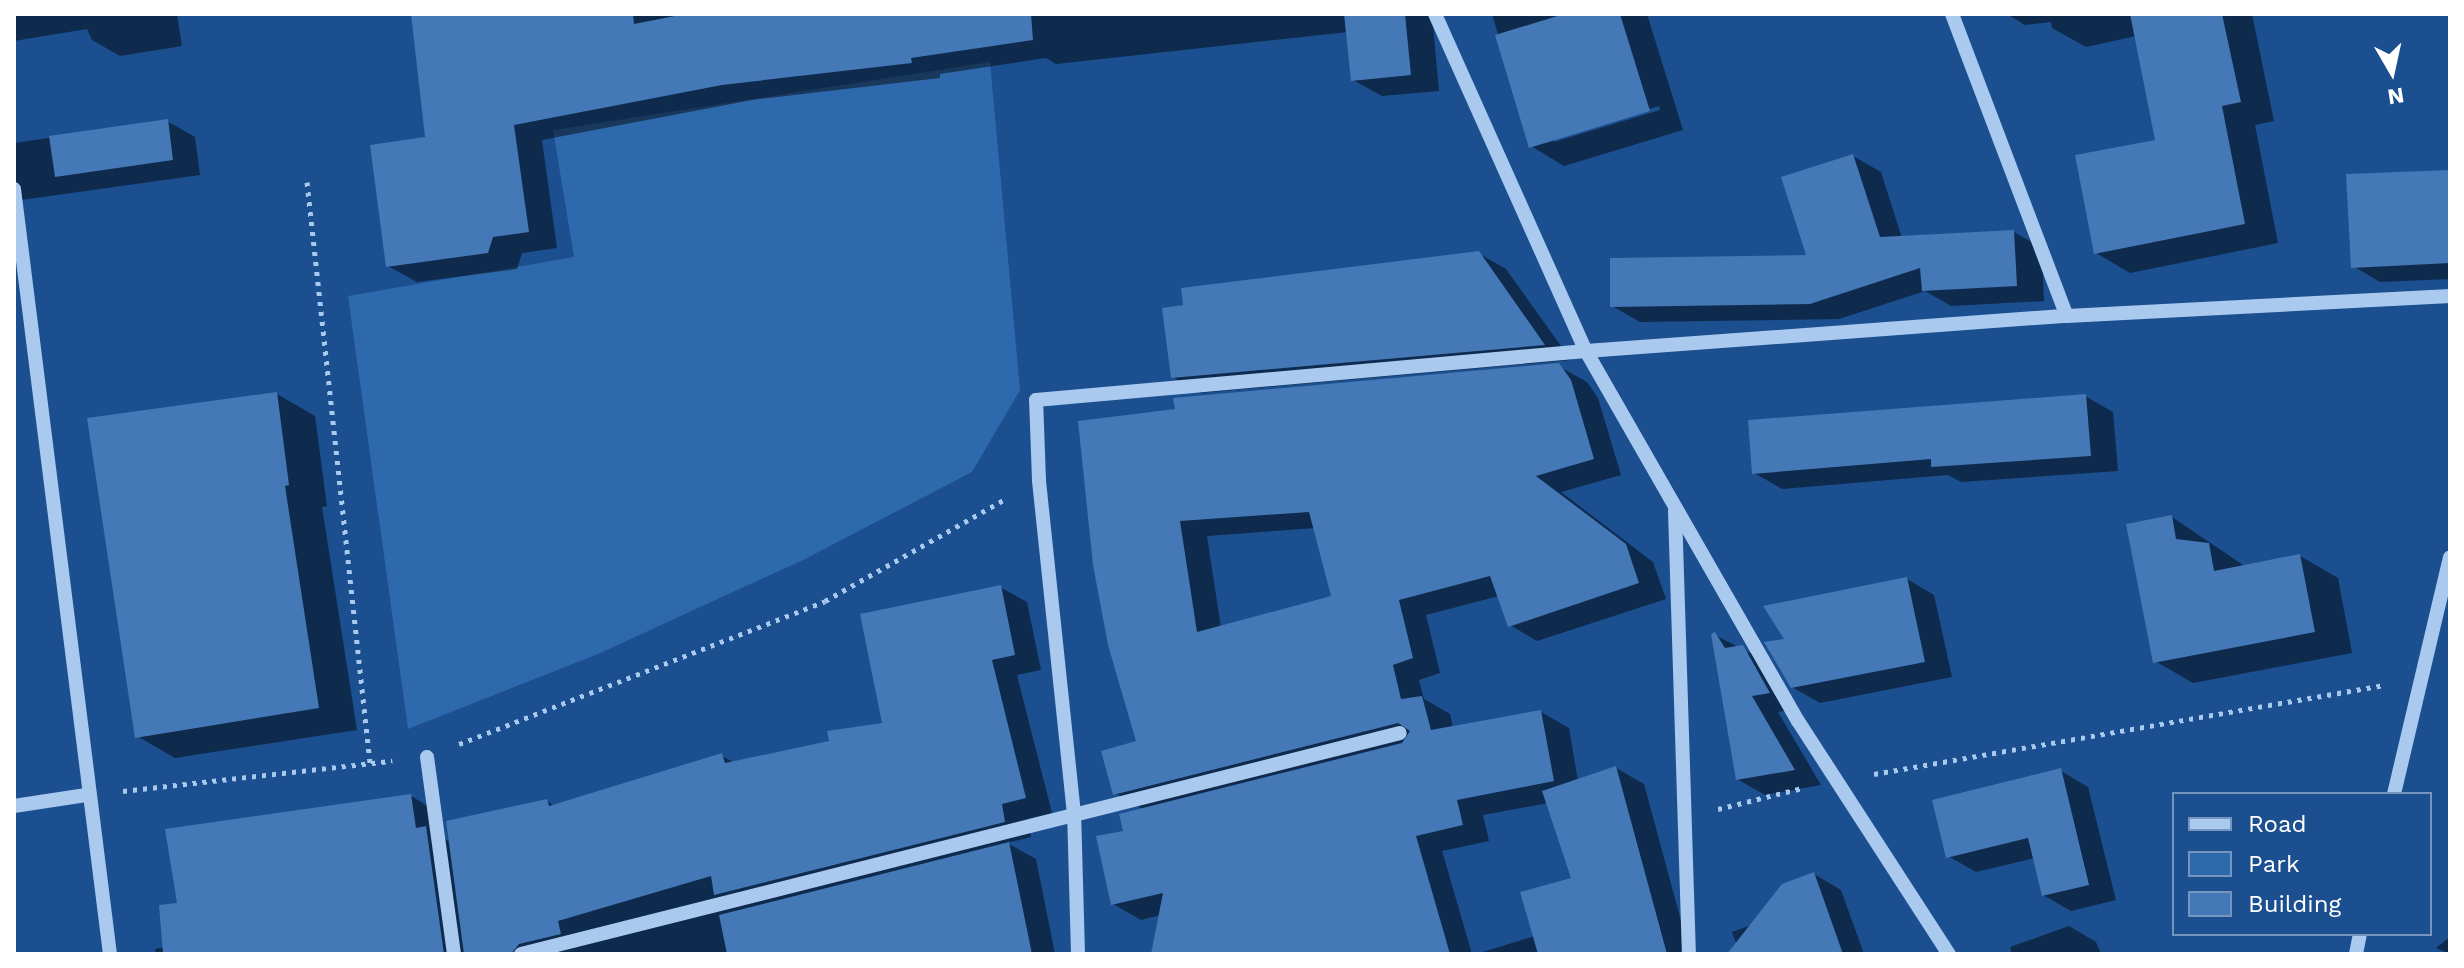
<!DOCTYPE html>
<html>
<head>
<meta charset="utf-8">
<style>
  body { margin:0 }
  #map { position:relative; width:2464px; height:968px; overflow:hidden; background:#1b4f8f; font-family:"Work Sans",sans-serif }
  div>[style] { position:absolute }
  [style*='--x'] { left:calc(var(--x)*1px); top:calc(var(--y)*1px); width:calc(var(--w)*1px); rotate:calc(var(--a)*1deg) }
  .green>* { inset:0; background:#2e69ad }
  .shadow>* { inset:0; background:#0007 }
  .building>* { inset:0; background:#4478b7 }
  .path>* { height:5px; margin-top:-2.5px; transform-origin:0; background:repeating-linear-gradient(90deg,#a9c9ee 0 4px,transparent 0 10px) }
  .minor>* { height:14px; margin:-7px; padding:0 7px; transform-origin:7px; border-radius:7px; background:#a9c9ee }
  span { translate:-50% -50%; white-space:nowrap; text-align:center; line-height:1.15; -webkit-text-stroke:6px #1b4f8f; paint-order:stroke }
  .frame { position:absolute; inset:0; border:16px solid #fff; pointer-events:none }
  .legend { position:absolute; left:2172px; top:792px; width:260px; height:144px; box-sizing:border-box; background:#1b4f8f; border:2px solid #7695bc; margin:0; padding:10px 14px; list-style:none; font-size:24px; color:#fff }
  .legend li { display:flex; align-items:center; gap:16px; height:40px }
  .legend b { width:40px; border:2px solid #7695bc }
  .north { position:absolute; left:2352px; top:32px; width:80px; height:80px; -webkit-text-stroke:6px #1b4f8f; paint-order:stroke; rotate:171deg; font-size:22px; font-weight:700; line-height:32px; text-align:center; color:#fff }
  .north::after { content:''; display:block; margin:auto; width:28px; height:36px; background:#fff; clip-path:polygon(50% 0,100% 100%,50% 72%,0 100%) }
</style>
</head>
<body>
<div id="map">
  <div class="green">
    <div style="clip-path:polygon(990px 62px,1020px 390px,972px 472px,805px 559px,598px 654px,408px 729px,348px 296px,574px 257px,553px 130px)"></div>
  </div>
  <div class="shadow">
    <div style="clip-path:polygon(14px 14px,177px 14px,182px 46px,120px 56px,92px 40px,87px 29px,14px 41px)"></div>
    <div style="clip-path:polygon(413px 14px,1432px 14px,1439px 91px,1382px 96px,1353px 80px,1348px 32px,1056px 64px,1046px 58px,940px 74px,940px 78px,752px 100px,542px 140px,557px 248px,522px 253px,517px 269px,417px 282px,388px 266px,427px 139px)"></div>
    <div style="clip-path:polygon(evenodd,1492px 14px,1647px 14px,1683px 130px,1564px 166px,1531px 146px,1492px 14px,1659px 106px,1660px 110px,1554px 142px,1554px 138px,1659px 106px)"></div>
    <div style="clip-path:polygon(2007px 14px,2252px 14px,2274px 121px,2255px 125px,2278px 243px,2130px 273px,2096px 253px,2157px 141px,2136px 36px,2086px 47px,2052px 28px,2051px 22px,2025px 25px)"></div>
    <div style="clip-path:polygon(167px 121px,195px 137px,200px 175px,14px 201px,14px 143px)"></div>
    <div style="clip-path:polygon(1853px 156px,1881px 172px,1902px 238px,2014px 232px,2042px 248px,2044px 301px,1951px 306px,1925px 291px,1839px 319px,1640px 322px,1612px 306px,1808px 257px)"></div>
    <div style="clip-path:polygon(2450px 172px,2450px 279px,2380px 282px,2353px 266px)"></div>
    <div style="clip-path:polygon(1478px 253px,1506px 269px,1571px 360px,1200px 393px,1173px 377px,1186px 306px)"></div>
    <div style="clip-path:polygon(evenodd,1558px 366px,1587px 382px,1598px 398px,1621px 475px,1561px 492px,1653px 562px,1666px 599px,1537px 641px,1510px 625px,1499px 596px,1426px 615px,1440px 673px,1419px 680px,1424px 699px,1450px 714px,1453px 728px,1541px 712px,1569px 728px,1578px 781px,1616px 768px,1644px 784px,1690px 954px,1476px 954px,1535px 936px,1574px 879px,1548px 803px,1483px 815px,1489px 841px,1442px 851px,1472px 954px,1153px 954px,1161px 915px,1141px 920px,1113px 904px,1126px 832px,1144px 810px,1115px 793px,1138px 743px,1080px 423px,1558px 366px,1315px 528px,1333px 597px,1221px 628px,1207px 536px,1315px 528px)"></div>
    <div style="clip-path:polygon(277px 394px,315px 416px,327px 506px,322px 507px,357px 730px,175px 758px,137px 736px)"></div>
    <div style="clip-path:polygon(2085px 396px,2113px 412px,2118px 471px,1961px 482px,1948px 475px,1782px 489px,1754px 473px)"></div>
    <div style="clip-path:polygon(2172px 517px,2246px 567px,2300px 556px,2338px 578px,2352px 653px,2193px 683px,2155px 661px)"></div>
    <div style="clip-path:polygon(1907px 579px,1934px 595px,1952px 677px,1820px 703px,1792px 687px,1787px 640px)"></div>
    <div style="clip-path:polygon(1000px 587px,1027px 602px,1041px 670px,1017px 675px,1052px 813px,1028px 819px,1031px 837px,1007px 843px,1036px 859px,1055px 954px,156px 954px,155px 949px,165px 947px,180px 905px,411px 796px,438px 812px,441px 837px,451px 842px,547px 801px,555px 806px,722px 756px,735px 763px,831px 743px,885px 724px)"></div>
    <div style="clip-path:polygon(1715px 635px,1771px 664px,1796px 708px,1778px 712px,1821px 785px,1765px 795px,1737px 779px)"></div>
    <div style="clip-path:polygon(2061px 771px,2088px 787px,2116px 900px,2071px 911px,2043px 895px,2035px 858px,1976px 872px,1948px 856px)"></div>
    <div style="clip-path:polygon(1814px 874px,1841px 890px,1864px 954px,1740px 954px,1732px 932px,1752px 925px)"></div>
    <div style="clip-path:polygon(2069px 926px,2096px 942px,2101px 954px,2012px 954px,2010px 947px)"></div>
    <div style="clip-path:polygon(2450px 937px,2450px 954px,2436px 948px)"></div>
  </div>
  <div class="building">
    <div style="clip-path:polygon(411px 14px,633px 14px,634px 24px,685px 14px,1031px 14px,1033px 40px,911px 58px,912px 63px,722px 85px,514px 125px,529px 232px,493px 237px,488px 253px,386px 267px,370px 145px,425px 137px)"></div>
    <div style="clip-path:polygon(1344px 14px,1405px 14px,1411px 75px,1351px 81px)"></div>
    <div style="clip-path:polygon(1564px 14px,1620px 14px,1650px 111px,1529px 148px,1495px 35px)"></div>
    <div style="clip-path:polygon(2130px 14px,2222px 14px,2241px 102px,2222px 106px,2245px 224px,2094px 254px,2075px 155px,2155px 140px)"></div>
    <div style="clip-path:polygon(168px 119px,173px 160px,55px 177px,49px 136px)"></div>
    <div style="clip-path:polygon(1853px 154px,1880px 237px,2014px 230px,2017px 286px,1922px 291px,1920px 268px,1810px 304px,1610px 307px,1610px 258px,1806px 255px,1781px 177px)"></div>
    <div style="clip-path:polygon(2450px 170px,2450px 263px,2351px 268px,2346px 174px)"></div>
    <div style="clip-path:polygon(1479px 251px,1545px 345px,1171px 378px,1162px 308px,1183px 305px,1181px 288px)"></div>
    <div style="clip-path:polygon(evenodd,1559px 363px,1571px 380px,1594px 459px,1536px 476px,1626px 544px,1639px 583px,1508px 627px,1490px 576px,1399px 600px,1413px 658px,1393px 665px,1401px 699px,1422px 696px,1431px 730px,1541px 710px,1554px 781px,1457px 800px,1463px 825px,1416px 836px,1450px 954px,1151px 954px,1163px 893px,1111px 905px,1096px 836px,1123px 831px,1119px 814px,1402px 743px,1410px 731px,1398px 723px,1113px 795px,1101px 751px,1136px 741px,1108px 645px,1093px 565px,1078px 421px,1175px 409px,1173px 398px,1559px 363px,1309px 512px,1331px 596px,1197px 632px,1180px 521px,1309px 512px)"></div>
    <div style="clip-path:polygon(277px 392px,289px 485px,285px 486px,319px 708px,135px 738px,87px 418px)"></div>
    <div style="clip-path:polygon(2086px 394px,2091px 456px,1931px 467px,1931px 459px,1752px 474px,1748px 420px)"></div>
    <div style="clip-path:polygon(2172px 515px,2176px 539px,2209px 543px,2214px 571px,2300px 554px,2315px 632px,2153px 663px,2126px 524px)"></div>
    <div style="clip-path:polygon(1907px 577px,1925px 662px,1791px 688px,1764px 642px,1784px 639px,1763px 606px)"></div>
    <div style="clip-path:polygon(1001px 585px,1015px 655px,992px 660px,1026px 798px,1002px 804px,1005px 822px,714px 895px,711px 876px,558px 921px,561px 934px,519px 944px,511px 954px,464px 954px,446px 821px,547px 799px,549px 806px,722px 753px,725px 763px,829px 741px,827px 731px,882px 723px,860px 614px)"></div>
    <div style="clip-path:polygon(1715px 632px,1725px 648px,1743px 645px,1770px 693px,1752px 696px,1795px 770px,1736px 780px,1711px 634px)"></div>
    <div style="clip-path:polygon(1616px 766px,1667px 954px,1538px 954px,1520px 892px,1571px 878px,1542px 791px)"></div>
    <div style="clip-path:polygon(2061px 768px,2089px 885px,2042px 896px,2028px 838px,1946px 858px,1932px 800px)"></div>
    <div style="clip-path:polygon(411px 794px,416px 828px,426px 826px,444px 954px,163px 954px,159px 905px,177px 903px,165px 829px)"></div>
    <div style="clip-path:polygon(1009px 842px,1032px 954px,727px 954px,719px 915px)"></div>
    <div style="clip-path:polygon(1814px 872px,1843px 954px,1727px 954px,1782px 884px)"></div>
  </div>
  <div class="path">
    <div style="--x:307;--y:182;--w:584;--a:83.81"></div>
    <div style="--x:459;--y:744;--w:393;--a:-21.3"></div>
    <div style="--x:825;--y:601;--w:209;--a:-29.5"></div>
    <div style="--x:1874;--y:774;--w:518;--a:-9.9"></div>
    <div style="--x:123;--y:791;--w:271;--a:-6.4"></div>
    <div style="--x:1718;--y:809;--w:87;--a:-14"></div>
  </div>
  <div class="minor">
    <div style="--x:1435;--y:14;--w:369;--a:65.9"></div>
    <div style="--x:1586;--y:351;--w:426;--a:60.2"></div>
    <div style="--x:1798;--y:721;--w:278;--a:57.1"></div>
    <div style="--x:1952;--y:14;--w:323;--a:69.2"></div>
    <div style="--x:14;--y:189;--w:771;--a:82.85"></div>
    <div style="--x:1675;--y:511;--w:443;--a:88.2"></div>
    <div style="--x:427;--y:757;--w:199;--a:82.2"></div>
    <div style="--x:2394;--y:794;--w:243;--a:-76.7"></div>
    <div style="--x:14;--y:806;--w:73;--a:-8.7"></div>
    <div style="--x:521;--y:954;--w:906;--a:-14.11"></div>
    <div style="--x:1078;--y:954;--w:140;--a:-91.6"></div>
    <div style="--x:1074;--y:814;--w:336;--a:-96"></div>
    <div style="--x:1039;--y:480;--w:80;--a:-92.1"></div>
    <div style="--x:1036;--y:400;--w:552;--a:-5.09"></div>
    <div style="--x:1586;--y:351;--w:482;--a:-4.2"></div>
    <div style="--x:2067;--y:316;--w:384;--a:-3"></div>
    <div style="--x:2356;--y:954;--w:20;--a:-79"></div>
  </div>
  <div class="frame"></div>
  <ul class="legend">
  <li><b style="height:10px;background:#a9c9ee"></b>Road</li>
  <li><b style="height:22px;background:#2e69ad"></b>Park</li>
  <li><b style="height:22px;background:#4478b7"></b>Building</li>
  </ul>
  <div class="north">N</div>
</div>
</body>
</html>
